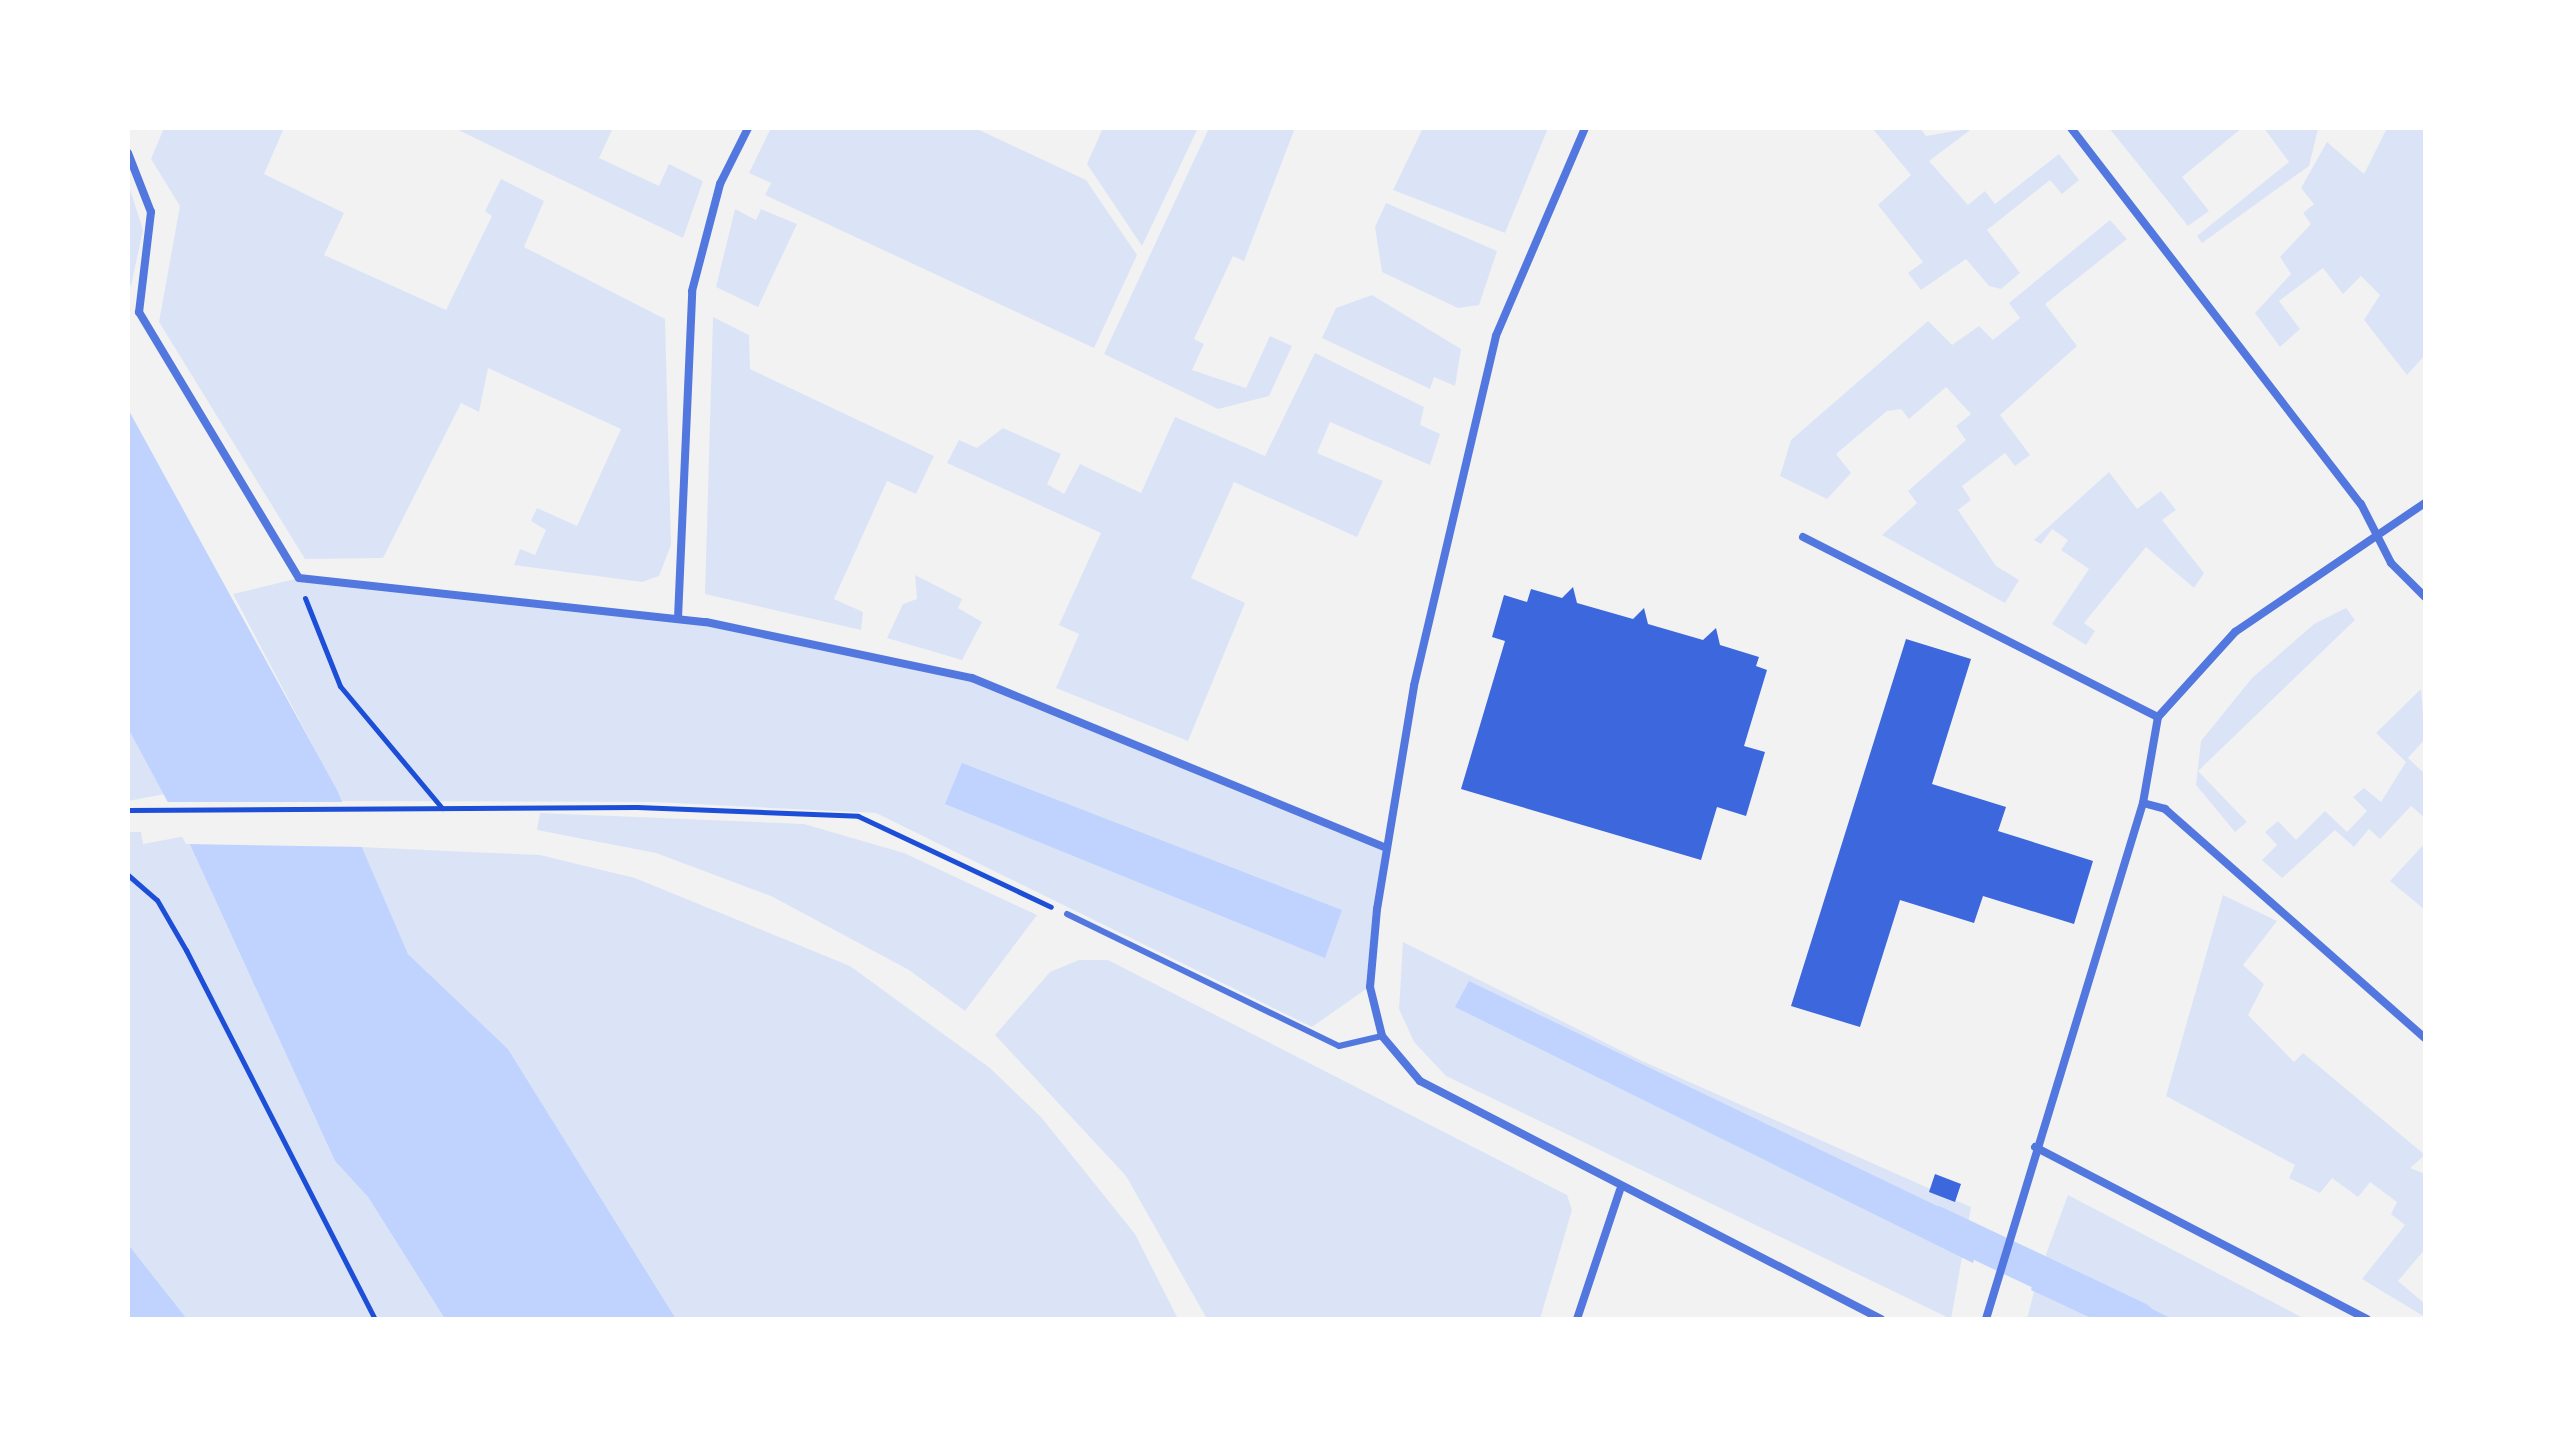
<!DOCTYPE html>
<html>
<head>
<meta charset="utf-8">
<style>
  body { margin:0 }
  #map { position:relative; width:2553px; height:1447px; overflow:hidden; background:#f2f2f2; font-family:"Alegreya Sans",sans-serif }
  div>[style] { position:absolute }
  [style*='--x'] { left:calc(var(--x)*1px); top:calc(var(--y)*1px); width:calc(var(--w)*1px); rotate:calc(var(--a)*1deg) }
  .green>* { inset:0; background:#dbe4f7 }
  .water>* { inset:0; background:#bfd3fe }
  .pier>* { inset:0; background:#f2f2f2 }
  .canal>* { height:34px; margin:-17px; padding:0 17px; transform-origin:17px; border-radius:17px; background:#bfd3fe }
  .building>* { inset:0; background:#3d67dc }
  .path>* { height:5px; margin:-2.5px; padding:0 2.5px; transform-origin:2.5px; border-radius:2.5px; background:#1d4ed8 }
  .service>* { height:6px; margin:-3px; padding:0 3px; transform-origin:3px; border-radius:3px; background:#5277de }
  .minor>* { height:8px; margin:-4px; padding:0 4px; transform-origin:4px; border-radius:4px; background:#5277de }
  span { translate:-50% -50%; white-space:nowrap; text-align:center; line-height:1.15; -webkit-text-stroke:7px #fff; paint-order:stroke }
  .frame { position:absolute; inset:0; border:130px solid #fff; pointer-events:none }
</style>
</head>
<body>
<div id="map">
  <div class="green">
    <div style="clip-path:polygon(164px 128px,284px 128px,264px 174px,344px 213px,324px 255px,446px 310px,492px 216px,485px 211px,501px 179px,544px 201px,524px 247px,665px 319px,671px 545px,659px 576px,642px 582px,514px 565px,520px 549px,535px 555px,546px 530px,531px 521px,537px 508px,577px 526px,621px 429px,488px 368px,479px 412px,461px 403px,383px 558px,305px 559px,159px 322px,180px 206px,151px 159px)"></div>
    <div style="clip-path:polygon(454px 128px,613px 128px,599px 158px,659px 186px,669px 164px,703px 181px,683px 238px)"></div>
    <div style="clip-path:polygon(771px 128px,975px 128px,1086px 180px,1137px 255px,1094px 348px,765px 195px,771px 183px,749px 173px)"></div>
    <div style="clip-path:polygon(1103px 128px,1198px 128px,1142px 246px,1087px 164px)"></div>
    <div style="clip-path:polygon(1209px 128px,1295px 128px,1244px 261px,1233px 256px,1194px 339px,1204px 344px,1192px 370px,1246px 388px,1270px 336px,1292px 346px,1269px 396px,1218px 409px,1104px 354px)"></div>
    <div style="clip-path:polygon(1423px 128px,1548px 128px,1505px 233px,1393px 190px)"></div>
    <div style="clip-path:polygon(1872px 128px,1920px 128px,1926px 136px,1973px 128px,1929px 161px,1968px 205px,1985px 191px,1995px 204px,2059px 154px,2079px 180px,2062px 194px,2050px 180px,1987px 230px,2020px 273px,2001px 289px,1989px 286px,1966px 259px,1921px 290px,1908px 273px,1923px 262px,1878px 205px,1911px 175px)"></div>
    <div style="clip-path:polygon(2109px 128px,2242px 128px,2182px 177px,2209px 211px,2188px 226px)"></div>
    <div style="clip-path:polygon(2264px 128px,2318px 129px,2309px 166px,2202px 243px,2197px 236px,2289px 162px)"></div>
    <div style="clip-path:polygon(2387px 128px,2425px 128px,2425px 355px,2407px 375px,2364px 320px,2380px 295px,2361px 276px,2343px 294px,2323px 268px,2279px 301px,2300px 329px,2280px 347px,2255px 313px,2291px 274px,2280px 257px,2311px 224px,2303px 213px,2314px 204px,2301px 188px,2327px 142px,2364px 174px)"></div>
    <div style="clip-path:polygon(128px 183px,143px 230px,131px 286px,128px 282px)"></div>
    <div style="clip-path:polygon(1386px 203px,1497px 251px,1479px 305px,1458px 308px,1382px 272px,1375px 227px)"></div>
    <div style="clip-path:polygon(735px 209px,756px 220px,761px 209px,797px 224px,758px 307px,716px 287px)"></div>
    <div style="clip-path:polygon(2110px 220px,2127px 239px,2045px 304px,2077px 346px,2000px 415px,2030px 455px,2015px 466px,2005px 453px,1962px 486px,1971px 500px,1958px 510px,1996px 566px,2019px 580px,2005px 603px,1882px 535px,1917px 503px,1908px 491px,1966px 440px,1956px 426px,1971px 414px,1946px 387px,1909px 419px,1901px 409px,1887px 411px,1836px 454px,1851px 473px,1827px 499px,1780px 476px,1791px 440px,1928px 321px,1952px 345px,1979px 326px,1993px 340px,2020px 318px,2009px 303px)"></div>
    <div style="clip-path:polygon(1372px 295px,1461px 349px,1455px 386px,1434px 377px,1430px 389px,1322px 338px,1336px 308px)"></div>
    <div style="clip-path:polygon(713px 317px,749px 335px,750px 369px,934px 456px,916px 494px,887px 481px,834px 599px,863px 612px,861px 630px,705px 594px)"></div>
    <div style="clip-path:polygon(1315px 353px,1424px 407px,1420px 425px,1440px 434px,1430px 465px,1330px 422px,1317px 453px,1383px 481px,1357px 537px,1234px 482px,1191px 578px,1245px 603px,1188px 741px,1056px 688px,1079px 634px,1059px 625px,1101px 533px,947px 463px,959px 440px,977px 448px,1003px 428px,1061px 454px,1047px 484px,1064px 494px,1080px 464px,1141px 493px,1175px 417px,1265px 456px)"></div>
    <div style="clip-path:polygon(2109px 472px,2137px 509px,2161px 491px,2176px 510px,2162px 520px,2204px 573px,2194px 588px,2146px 547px,2084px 623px,2095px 631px,2086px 645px,2052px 624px,2089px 569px,2061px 550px,2068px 540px,2052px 529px,2041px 544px,2034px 540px)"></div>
    <div style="clip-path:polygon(915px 575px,962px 599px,958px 608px,982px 622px,962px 660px,887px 638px,903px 604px,917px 599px)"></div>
    <div style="clip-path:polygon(299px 578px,678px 619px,972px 678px,1384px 848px,1369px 987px,1312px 1027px,876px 813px,653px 802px,342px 801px,233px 594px)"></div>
    <div style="clip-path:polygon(2346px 608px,2355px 620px,2198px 771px,2247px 822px,2235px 832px,2196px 785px,2201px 741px,2252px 678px,2314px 624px)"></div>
    <div style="clip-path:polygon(2421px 689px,2425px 739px,2408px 758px,2425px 774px,2425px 818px,2411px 806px,2380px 839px,2369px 829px,2354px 847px,2335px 830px,2282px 878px,2262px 860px,2277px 845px,2265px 832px,2278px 821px,2296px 840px,2325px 811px,2347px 832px,2367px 811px,2353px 797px,2364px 788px,2381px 802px,2406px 762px,2376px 733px)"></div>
    <div style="clip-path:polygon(128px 728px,165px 794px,128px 801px)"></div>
    <div style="clip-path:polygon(540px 813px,804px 824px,904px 853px,1037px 915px,965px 1011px,909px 970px,773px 897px,656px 853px,537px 830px)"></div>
    <div style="clip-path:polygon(128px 832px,141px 832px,143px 844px,186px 836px,335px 1161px,368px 1197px,445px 1319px,187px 1319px,128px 1244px)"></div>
    <div style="clip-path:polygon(2425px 843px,2425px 910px,2390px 881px)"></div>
    <div style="clip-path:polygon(360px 847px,540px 855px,635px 878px,850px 966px,990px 1068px,1041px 1117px,1135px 1234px,1178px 1319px,676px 1319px,508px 1049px,408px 954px)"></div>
    <div style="clip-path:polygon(2223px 895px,2277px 921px,2243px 965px,2264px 984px,2248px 1015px,2294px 1062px,2303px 1053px,2425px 1155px,2410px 1168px,2425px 1174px,2425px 1249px,2398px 1281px,2425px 1304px,2425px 1317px,2362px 1279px,2405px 1225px,2391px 1214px,2397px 1202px,2370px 1182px,2358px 1197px,2332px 1178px,2320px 1193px,2289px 1178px,2295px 1165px,2166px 1096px)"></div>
    <div style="clip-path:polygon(1403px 942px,1640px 1060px,1971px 1207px,1951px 1319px,1446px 1076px,1414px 1042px,1399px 1009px)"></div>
    <div style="clip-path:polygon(1079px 960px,1108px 960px,1567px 1195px,1572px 1210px,1540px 1319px,1207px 1319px,1126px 1176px,995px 1035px,1050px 972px)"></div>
    <div style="clip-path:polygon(2068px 1195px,2305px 1319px,2173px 1319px,2045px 1257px)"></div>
    <div style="clip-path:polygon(2034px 1291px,2093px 1319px,2027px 1319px)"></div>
  </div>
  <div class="water">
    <div style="clip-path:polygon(128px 409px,337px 790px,408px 954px,508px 1049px,676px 1319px,445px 1319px,368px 1197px,335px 1161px,186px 836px,128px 728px)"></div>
    <div style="clip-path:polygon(962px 763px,1342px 910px,1325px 958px,945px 804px)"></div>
    <div style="clip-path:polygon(1469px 981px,1983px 1228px,1973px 1263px,1455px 1007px)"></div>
    <div style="clip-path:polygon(128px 1244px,135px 1253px,187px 1319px,128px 1319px)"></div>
    <div style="clip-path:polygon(2041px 1254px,2045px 1257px,2173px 1319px,2093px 1319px,2031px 1290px)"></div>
  </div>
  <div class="pier">
    <div style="clip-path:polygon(164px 802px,346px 802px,364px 847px,186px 844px)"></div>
  </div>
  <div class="canal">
    <div style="--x:1936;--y:1223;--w:224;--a:25.4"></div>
  </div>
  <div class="building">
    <div style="clip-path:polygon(1573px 587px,1577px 603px,1633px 619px,1644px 608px,1648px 624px,1703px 640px,1716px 628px,1720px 645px,1759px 657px,1756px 666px,1767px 670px,1744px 746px,1765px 752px,1746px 816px,1717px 807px,1701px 860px,1461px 789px,1505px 641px,1492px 637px,1504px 595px,1527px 602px,1531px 589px,1562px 598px)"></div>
    <div style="clip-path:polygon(1906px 639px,1971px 659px,1932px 784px,2006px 807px,1998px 831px,2093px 861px,2074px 924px,1983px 896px,1974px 923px,1900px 900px,1860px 1027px,1791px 1006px)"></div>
    <div style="clip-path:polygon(1935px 1174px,1961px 1184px,1955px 1202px,1929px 1192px)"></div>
  </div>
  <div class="path">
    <div style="--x:305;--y:598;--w:95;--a:68.3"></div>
    <div style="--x:340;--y:686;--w:159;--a:50.1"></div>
    <div style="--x:128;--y:810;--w:509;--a:-0.34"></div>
    <div style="--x:637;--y:807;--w:221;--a:2.3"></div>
    <div style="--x:858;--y:816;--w:213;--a:25.2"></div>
    <div style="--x:128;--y:875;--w:38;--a:41"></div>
    <div style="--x:157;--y:900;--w:58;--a:59.9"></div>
    <div style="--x:186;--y:950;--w:415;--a:62.9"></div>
  </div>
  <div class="service">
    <div style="--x:1067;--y:914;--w:302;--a:25.9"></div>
    <div style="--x:1339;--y:1046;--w:44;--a:-13.1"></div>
  </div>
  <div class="minor">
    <div style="--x:1585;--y:128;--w:226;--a:113.2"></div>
    <div style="--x:1496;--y:336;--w:359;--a:103.2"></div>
    <div style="--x:1414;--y:686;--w:226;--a:99.4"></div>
    <div style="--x:1377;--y:909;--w:78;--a:95.1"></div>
    <div style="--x:1370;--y:987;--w:50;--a:76.2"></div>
    <div style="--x:1382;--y:1036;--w:59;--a:49.8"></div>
    <div style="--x:1420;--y:1081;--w:519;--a:27.31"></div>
    <div style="--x:2071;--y:128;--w:475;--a:52.4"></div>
    <div style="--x:2361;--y:504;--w:66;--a:63"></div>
    <div style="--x:2391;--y:563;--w:48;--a:45"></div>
    <div style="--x:128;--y:153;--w:63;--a:68.7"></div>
    <div style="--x:151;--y:212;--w:101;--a:96.8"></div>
    <div style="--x:139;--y:312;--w:310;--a:59"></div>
    <div style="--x:299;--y:578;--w:409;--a:6.2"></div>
    <div style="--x:706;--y:622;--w:272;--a:11.9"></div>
    <div style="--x:972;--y:678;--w:445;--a:22.3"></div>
    <div style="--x:1803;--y:537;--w:398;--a:26.9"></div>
    <div style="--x:678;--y:618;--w:327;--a:-87.5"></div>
    <div style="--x:692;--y:291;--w:111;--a:-75.3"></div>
    <div style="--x:720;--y:184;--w:63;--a:-63.4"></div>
    <div style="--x:2143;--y:803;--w:23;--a:15"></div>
    <div style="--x:2165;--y:809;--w:346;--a:41.4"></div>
    <div style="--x:2035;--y:1147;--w:374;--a:27.4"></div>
    <div style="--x:1577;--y:1319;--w:136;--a:-71.6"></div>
    <div style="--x:1986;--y:1319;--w:539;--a:-73.08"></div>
    <div style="--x:2143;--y:803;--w:87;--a:-80.1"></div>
    <div style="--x:2158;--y:717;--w:115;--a:-47.8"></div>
    <div style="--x:2235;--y:632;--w:230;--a:-34.2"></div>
  </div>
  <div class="frame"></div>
</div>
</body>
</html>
